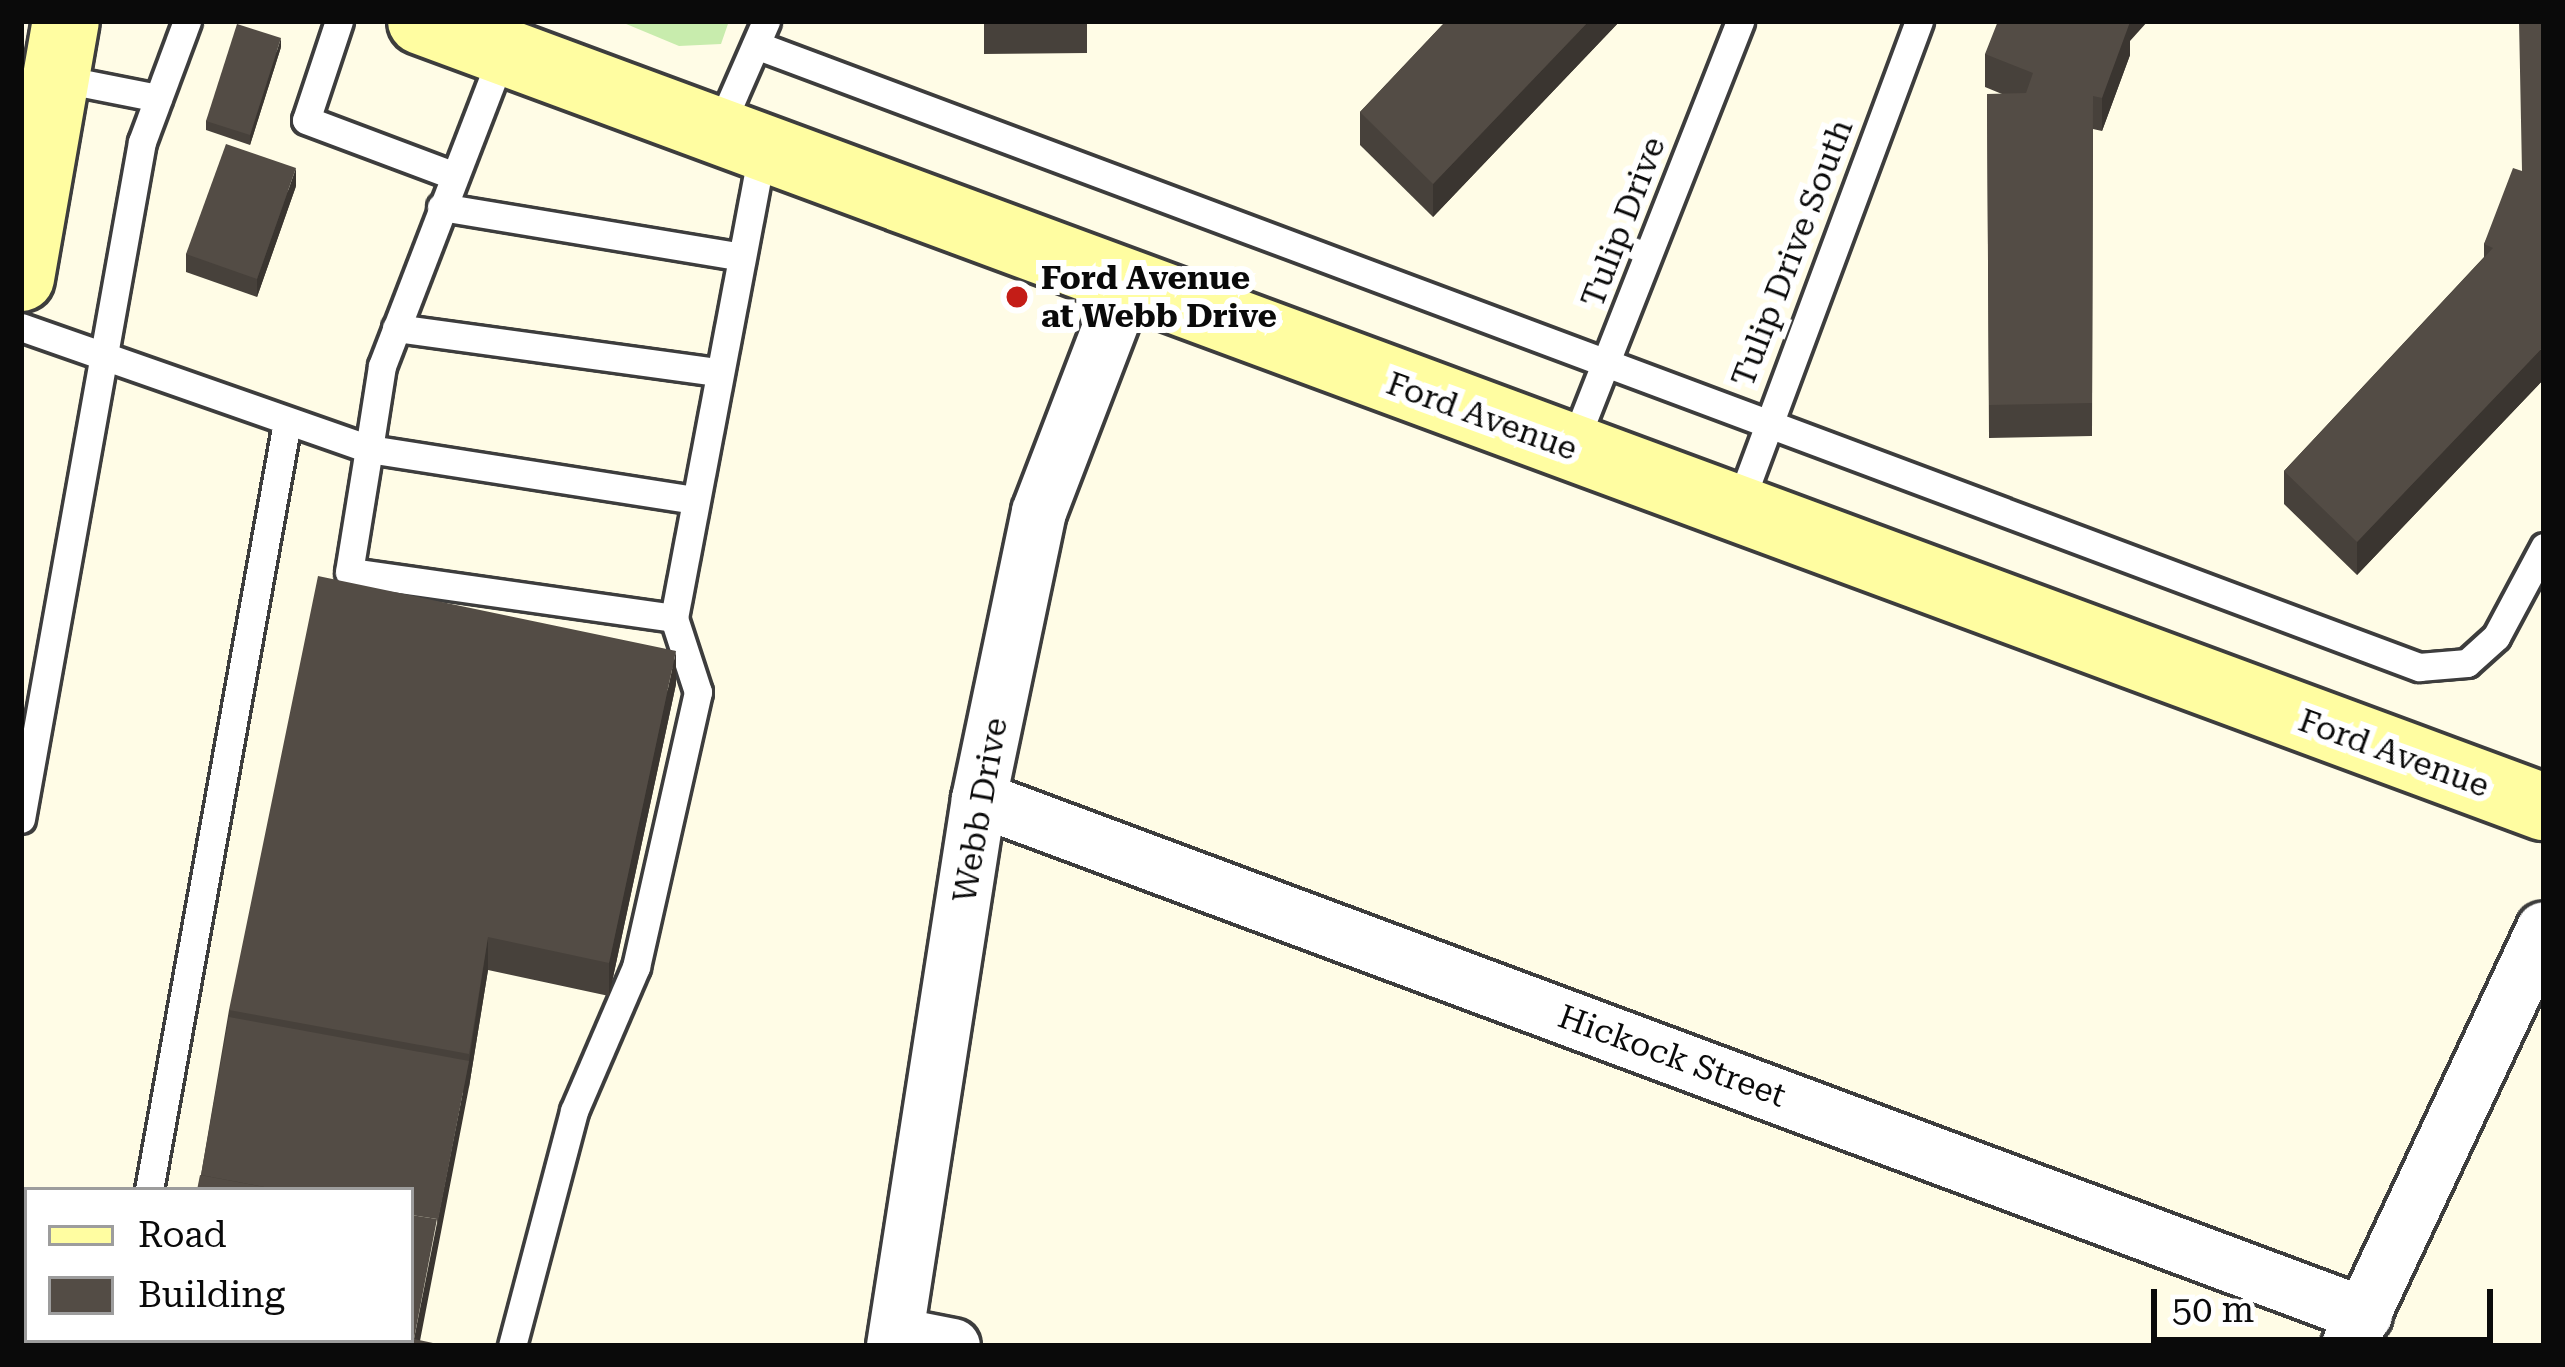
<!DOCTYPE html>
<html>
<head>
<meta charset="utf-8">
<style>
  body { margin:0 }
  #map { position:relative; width:2565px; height:1367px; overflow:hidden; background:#fffce6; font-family:"Roboto Serif",serif }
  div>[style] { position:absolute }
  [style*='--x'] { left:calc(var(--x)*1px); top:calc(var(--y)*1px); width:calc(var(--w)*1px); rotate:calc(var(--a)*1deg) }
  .green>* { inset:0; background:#c8ecad }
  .roads { filter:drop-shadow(3px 0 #3d3d3d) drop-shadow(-3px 0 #3d3d3d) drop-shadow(0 3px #3d3d3d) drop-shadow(0 -3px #3d3d3d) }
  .lane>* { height:27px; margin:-13.5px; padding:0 13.5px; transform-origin:13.5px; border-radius:13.5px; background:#fff }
  .street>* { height:54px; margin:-27px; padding:0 27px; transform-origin:27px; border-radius:27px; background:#fff }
  .secondary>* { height:66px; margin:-33px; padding:0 33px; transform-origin:33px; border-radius:33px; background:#fffda1 }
  .wall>* { inset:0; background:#47413b }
  .shaded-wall>* { inset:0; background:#3a3530 }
  .building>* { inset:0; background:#534c45 }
  .dots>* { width:33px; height:33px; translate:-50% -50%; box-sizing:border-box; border:6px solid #fff; border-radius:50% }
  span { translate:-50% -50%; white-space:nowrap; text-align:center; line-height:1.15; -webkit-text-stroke:12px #fff; paint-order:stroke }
  .street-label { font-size:33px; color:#0a0a0a }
  .poi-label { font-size:33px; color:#0a0a0a; font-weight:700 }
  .left { translate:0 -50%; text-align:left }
  .frame { position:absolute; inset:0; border:24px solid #0a0a0a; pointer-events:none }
  .legend { position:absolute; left:24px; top:1187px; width:390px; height:156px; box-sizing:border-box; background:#fff; border:3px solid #9d9d9d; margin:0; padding:15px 21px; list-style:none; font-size:36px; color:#0a0a0a }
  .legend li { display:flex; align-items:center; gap:24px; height:60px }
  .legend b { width:60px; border:3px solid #9d9d9d }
  .scale { position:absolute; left:2151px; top:1289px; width:342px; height:54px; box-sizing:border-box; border:6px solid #0a0a0a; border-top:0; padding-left:15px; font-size:36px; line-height:42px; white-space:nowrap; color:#0a0a0a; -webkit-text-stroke:9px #fff; paint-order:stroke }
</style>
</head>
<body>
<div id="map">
  <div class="green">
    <div style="clip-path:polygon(619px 21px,729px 21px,721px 44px,679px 46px)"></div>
  </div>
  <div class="roads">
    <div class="lane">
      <div style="--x:339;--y:21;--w:104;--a:108.4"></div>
      <div style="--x:306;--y:120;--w:156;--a:20.6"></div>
      <div style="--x:756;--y:45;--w:1776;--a:20.51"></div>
      <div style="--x:2419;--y:667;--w:48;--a:-4.8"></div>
      <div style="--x:2467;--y:663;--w:39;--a:-42"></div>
      <div style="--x:2496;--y:637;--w:102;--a:-61.9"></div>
      <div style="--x:57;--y:78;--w:103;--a:11.2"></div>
      <div style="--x:718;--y:131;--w:120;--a:-66.4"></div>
      <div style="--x:441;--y:207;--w:300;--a:9.4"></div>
      <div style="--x:21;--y:327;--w:369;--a:19.3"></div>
      <div style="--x:369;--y:449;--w:84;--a:-81.1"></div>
      <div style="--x:382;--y:366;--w:336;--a:-68.9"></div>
      <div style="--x:396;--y:328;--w:324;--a:7.8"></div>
      <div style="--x:1572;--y:448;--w:459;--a:-68.5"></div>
      <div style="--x:1738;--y:508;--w:520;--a:-69.61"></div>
      <div style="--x:674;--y:618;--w:328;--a:-171.9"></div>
      <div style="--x:349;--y:572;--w:125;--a:-80.8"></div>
      <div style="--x:369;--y:449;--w:329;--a:8.9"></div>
      <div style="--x:21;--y:819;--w:688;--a:-79.87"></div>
      <div style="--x:142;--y:142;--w:129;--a:-69.6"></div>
      <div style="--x:149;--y:1190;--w:780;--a:-79.81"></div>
      <div style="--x:123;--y:1346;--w:6;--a:-81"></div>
      <div style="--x:512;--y:1346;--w:243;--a:-75.2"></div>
      <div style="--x:574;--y:1111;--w:157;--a:-66.7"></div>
      <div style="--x:636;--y:967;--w:282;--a:-77.3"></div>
      <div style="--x:698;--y:692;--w:78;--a:-108"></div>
      <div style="--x:674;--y:618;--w:474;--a:-79.3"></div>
    </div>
    <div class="street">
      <div style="--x:979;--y:799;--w:1479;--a:20.42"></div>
      <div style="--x:897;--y:1335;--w:57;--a:11.1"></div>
      <div style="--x:2349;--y:1345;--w:459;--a:-64.9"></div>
      <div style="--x:894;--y:1346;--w:554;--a:-81.17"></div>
      <div style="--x:979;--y:799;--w:293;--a:-78.2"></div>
      <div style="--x:1039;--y:512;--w:240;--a:-69"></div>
    </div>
    <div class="secondary">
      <div style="--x:421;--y:21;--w:2264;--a:20.32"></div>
      <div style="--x:21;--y:278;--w:261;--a:-80.1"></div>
    </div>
  </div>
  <div class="wall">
    <div style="clip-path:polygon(984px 21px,1087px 21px,1087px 53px,984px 54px)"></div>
    <div style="clip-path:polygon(1446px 21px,1620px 21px,1433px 217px,1360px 145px,1360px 112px)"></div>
    <div style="clip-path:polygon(2130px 41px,2130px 55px,2102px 131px,2093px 129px,2092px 436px,1989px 438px,1987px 94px,2002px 94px,1985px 87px,1985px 54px)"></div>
    <div style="clip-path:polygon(281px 47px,250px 145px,206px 130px,206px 121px)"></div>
    <div style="clip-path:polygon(2521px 171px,2544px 379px,2357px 575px,2284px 504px,2284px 471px,2484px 257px,2484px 244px)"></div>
    <div style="clip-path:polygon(296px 186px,257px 297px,186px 272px,186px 254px)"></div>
    <div style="clip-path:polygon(676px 684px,609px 996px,488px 970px,469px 1087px,165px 1346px,201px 1175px,229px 1010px)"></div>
  </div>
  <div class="shaded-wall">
    <div style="clip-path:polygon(1589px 21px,1620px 21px,1433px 217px,1433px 184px)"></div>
    <div style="clip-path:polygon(2123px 21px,2148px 21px,2130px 41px,2130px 55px,2102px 131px,2102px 98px)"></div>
    <div style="clip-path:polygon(281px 38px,281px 47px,250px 145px,250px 135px)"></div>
    <div style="clip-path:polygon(296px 168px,296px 186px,257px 297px,257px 279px)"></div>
    <div style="clip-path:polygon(2544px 346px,2544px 379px,2357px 575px,2357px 542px)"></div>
    <div style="clip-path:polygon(676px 651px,676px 684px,609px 996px,609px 963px)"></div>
    <div style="clip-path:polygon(488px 937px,488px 970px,469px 1087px,419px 1346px,414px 1339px,469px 1061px)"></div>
  </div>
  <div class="building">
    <div style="clip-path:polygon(1446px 21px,1589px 21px,1433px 184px,1360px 112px)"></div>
    <div style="clip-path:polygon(1998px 21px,2130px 22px,2102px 98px,2093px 96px,2092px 403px,1989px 405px,1987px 94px,2026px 93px,2033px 73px,1985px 54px)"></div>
    <div style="clip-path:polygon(2519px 21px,2544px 21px,2544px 346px,2357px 542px,2284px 471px,2493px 248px,2484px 244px,2513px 168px,2522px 171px)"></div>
    <div style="clip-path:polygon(237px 24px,281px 38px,250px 135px,206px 121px)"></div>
    <div style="clip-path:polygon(226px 144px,296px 168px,257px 279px,186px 254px)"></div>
    <div style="clip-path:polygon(318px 576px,676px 651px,609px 963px,488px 937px,469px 1054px,229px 1010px)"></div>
    <div style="clip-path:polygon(229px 1017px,469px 1061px,437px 1226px,437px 1219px,411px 1215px,411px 1190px,280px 1190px,201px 1175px)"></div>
    <div style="clip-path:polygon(200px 1175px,280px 1190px,197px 1190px)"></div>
    <div style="clip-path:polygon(411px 1215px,437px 1219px,414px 1339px,433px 1343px,432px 1346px,165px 1346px,167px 1340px,411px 1340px)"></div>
  </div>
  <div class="dots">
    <div style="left:1017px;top:297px;background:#c41d17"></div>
  </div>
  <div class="street-label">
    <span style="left:1623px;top:222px;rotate:-69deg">Tulip Drive</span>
    <span style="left:1792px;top:253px;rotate:-69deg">Tulip Drive South</span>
    <span style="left:1482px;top:416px;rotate:20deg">Ford Avenue</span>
    <span style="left:2394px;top:753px;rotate:20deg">Ford Avenue</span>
    <span style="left:980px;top:810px;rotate:-80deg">Webb Drive</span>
    <span style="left:1672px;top:1056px;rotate:20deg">Hickock Street</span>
  </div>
  <div class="poi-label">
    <span class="left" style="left:1041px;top:297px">Ford Avenue<br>at Webb Drive</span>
  </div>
  <div class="frame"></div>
  <ul class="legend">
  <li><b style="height:15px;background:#fffda1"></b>Road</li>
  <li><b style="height:33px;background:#534c45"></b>Building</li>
  </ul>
  <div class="scale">50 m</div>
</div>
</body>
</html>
